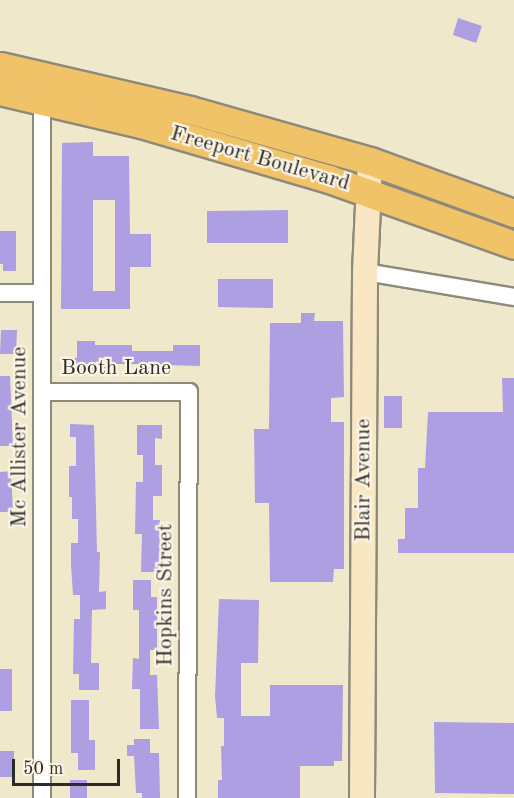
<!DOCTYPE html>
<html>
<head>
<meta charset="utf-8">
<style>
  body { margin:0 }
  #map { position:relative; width:514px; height:798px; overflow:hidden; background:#f0e8cb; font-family:"Old Standard TT",serif }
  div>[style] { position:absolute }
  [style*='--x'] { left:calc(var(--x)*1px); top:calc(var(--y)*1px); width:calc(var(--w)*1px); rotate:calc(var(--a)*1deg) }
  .building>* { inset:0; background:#ad9fe2 }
  .roads { filter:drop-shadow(2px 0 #8e8a7b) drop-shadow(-2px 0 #8e8a7b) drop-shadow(0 2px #8e8a7b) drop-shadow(0 -2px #8e8a7b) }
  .street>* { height:16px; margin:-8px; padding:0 8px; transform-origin:8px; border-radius:8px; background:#fff }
  .secondary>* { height:24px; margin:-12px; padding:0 12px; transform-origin:12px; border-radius:12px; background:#f9e7c3 }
  .primary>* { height:27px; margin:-13.5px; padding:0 13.5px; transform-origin:13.5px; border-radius:13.5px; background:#f1c369 }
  span { translate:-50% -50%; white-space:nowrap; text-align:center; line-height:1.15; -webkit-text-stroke:4.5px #fcf5e5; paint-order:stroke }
  .street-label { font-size:22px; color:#2b2b2b }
  .scale { position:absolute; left:12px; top:759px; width:108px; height:27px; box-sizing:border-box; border:3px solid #2b2b2b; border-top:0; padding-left:8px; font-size:18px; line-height:21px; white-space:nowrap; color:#2b2b2b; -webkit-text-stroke:4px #fcf5e5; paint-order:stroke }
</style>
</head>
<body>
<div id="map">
  <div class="building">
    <div style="clip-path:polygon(458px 18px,482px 26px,476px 43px,453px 35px)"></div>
    <div style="clip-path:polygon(evenodd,93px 142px,93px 156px,129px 156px,130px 234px,151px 234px,151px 267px,130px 267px,130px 309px,61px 309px,62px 143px,93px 142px,93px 200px,115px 200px,115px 291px,93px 291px,93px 200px)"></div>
    <div style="clip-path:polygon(288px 210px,288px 243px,207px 243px,207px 211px)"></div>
    <div style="clip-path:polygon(0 231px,16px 231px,16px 271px,3px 271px,3px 264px,0 264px)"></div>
    <div style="clip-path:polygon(218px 279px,273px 279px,273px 308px,218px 307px)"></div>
    <div style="clip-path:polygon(301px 313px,315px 313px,314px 321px,343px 321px,344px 397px,331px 398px,331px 422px,344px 422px,344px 569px,334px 569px,333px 582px,270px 582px,269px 503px,255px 503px,254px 429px,269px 429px,270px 323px,301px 323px)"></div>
    <div style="clip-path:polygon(1px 330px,17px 330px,16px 354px,0 354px)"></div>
    <div style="clip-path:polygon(77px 341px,95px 341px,95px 345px,132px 345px,132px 351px,173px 351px,173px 345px,200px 345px,200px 366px,166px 365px,166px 370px,139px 370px,139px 364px,114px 364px,114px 371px,70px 371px,70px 358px,77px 358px)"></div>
    <div style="clip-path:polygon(0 376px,10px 376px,13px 446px,0 446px)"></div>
    <div style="clip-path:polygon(502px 378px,514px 378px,514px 553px,398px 553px,398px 539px,405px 539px,405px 508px,418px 508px,418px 468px,425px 468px,428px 412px,503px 412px)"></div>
    <div style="clip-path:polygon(384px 396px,402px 396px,402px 428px,384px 428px)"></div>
    <div style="clip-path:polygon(70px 424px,94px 425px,97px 552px,100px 552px,99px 592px,106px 591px,106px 609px,92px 610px,91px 663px,99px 663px,99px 690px,79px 690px,79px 674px,73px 674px,74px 619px,80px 619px,80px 595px,73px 595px,71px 565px,71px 543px,78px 543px,78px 519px,72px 519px,72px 497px,69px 497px,69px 466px,76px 466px,76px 437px,70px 437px)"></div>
    <div style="clip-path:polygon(137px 425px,162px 425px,162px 439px,155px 438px,155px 465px,162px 465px,162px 496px,153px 496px,153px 520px,160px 520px,159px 572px,141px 572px,142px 534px,135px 534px,136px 482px,143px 482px,143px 455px,137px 455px)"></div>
    <div style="clip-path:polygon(11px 471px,13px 512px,0 512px,0 472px)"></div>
    <div style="clip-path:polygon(133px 580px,151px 580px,151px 597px,157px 597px,157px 650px,150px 650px,150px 675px,157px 675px,159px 729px,140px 729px,140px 689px,132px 689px,133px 658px,139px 659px,139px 610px,133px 610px)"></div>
    <div style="clip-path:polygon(219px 599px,259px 600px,258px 663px,241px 663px,241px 716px,270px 716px,270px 685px,343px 685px,342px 761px,334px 761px,334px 766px,300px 766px,300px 798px,218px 798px,218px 780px,222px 780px,221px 746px,224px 746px,224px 718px,217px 718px,215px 696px)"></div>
    <div style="clip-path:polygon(0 669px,12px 669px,12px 711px,0 711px)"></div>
    <div style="clip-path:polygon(71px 700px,89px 700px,89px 740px,95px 740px,95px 770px,78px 770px,78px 753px,71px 753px)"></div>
    <div style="clip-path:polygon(434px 722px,514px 723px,514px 794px,435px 793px)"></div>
    <div style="clip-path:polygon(134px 739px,150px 739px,150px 753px,159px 753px,160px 798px,142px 798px,142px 793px,136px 793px,134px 756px,127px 756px,127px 745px,134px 745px)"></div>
    <div style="clip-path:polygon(0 751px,14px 751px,14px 777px,0 777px)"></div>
    <div style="clip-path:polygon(70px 780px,87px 780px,87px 798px,70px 798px)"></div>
  </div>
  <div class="roads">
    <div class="street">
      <div style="--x:365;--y:272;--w:151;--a:9.5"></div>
      <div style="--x:0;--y:293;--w:42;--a:0"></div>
      <div style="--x:42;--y:392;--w:147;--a:0"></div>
      <div style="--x:189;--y:392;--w:406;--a:90.3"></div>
      <div style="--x:42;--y:798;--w:704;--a:-90"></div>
    </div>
    <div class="secondary">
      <div style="--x:362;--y:798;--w:526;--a:-89.67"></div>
      <div style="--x:365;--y:272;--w:111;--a:-87.4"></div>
    </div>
    <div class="primary">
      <div style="--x:0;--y:66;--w:195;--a:13"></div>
      <div style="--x:190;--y:110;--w:187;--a:15.8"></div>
      <div style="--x:370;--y:161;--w:153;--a:19.9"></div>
      <div style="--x:0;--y:91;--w:145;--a:13.2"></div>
      <div style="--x:141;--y:124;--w:196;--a:16.3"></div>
      <div style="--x:329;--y:179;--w:196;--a:19.6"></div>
    </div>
  </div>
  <div class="street-label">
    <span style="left:260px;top:159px;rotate:16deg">Freeport Boulevard</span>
    <span style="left:116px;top:369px">Booth Lane</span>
    <span style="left:20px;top:437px;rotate:-90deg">Mc Allister Avenue</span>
    <span style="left:364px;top:480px;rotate:-90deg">Blair Avenue</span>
    <span style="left:166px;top:595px;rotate:-90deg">Hopkins Street</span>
  </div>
  <div class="scale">50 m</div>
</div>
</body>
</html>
